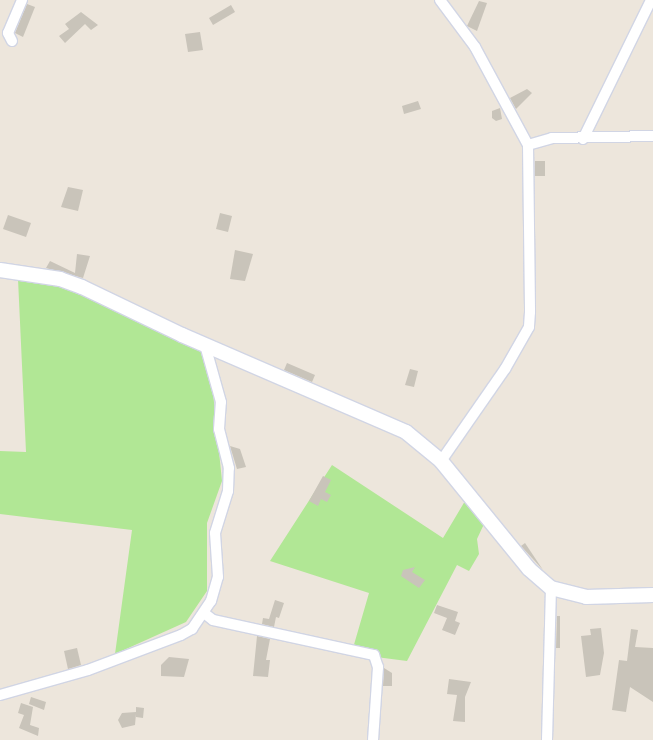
<!DOCTYPE html>
<html>
<head>
<meta charset="utf-8">
<style>
  body { margin:0 }
  #map { position:relative; width:653px; height:740px; overflow:hidden; background:#ede6dc; font-family:Quicksand,sans-serif }
  div>[style] { position:absolute }
  [style*='--x'] { left:calc(var(--x)*1px); top:calc(var(--y)*1px); width:calc(var(--w)*1px); rotate:calc(var(--a)*1deg) }
  .green>* { inset:0; background:#b1e795 }
  .building>* { inset:0; background:#c9c4ba }
  .roads { filter:drop-shadow(1px 0 #d1d5e4) drop-shadow(-1px 0 #d1d5e4) drop-shadow(0 1px #d1d5e4) drop-shadow(0 -1px #d1d5e4) }
  .minor>* { height:10px; margin:-5px; padding:0 5px; transform-origin:5px; border-radius:5px; background:#fff }
  .secondary>* { height:14px; margin:-7px; padding:0 7px; transform-origin:7px; border-radius:7px; background:#fff }
  span { translate:-50% -50%; white-space:nowrap; text-align:center; line-height:1.15; -webkit-text-stroke:4px #fff; paint-order:stroke }
</style>
</head>
<body>
<div id="map">
  <div class="green">
    <div style="clip-path:polygon(18px 279px,69px 287px,203px 351px,212px 383px,222px 481px,207px 523px,207px 591px,186px 622px,115px 654px,132px 530px,0 514px,0 451px,26px 452px)"></div>
    <div style="clip-path:polygon(332px 465px,443px 538px,465px 501px,484px 524px,477px 539px,479px 554px,469px 571px,457px 565px,407px 661px,376px 657px,353px 648px,369px 593px,270px 561px)"></div>
  </div>
  <div class="building">
    <div style="clip-path:polygon(479px 1px,487px 3px,477px 31px,467px 26px)"></div>
    <div style="clip-path:polygon(27px 4px,35px 7px,23px 37px,15px 33px)"></div>
    <div style="clip-path:polygon(231px 5px,235px 12px,213px 25px,209px 18px)"></div>
    <div style="clip-path:polygon(81px 12px,98px 25px,91px 30px,85px 24px,65px 43px,59px 36px,69px 29px,65px 24px)"></div>
    <div style="clip-path:polygon(200px 32px,203px 50px,188px 52px,185px 34px)"></div>
    <div style="clip-path:polygon(527px 89px,532px 93px,516px 109px,510px 98px)"></div>
    <div style="clip-path:polygon(418px 101px,421px 109px,404px 114px,402px 106px)"></div>
    <div style="clip-path:polygon(500px 108px,502px 119px,496px 121px,492px 118px,492px 111px)"></div>
    <div style="clip-path:polygon(535px 161px,545px 161px,545px 176px,535px 176px)"></div>
    <div style="clip-path:polygon(68px 187px,83px 190px,78px 211px,61px 207px)"></div>
    <div style="clip-path:polygon(220px 213px,232px 216px,228px 232px,216px 229px)"></div>
    <div style="clip-path:polygon(8px 215px,31px 223px,26px 237px,3px 229px)"></div>
    <div style="clip-path:polygon(235px 250px,253px 254px,245px 281px,230px 279px)"></div>
    <div style="clip-path:polygon(77px 254px,90px 256px,83px 278px,46px 268px,50px 261px,75px 273px)"></div>
    <div style="clip-path:polygon(287px 363px,315px 375px,312px 382px,284px 370px)"></div>
    <div style="clip-path:polygon(410px 369px,418px 371px,414px 387px,405px 385px)"></div>
    <div style="clip-path:polygon(230px 446px,240px 449px,246px 467px,237px 469px)"></div>
    <div style="clip-path:polygon(323px 476px,331px 480px,325px 492px,331px 495px,327px 502px,321px 499px,318px 506px,309px 501px)"></div>
    <div style="clip-path:polygon(525px 543px,543px 570px,521px 546px)"></div>
    <div style="clip-path:polygon(415px 567px,412px 572px,425px 580px,419px 588px,401px 576px,403px 570px)"></div>
    <div style="clip-path:polygon(275px 600px,284px 603px,279px 618px,276px 617px,274px 627px,262px 624px,263px 618px,269px 619px)"></div>
    <div style="clip-path:polygon(437px 605px,458px 612px,455px 621px,460px 623px,455px 635px,442px 630px,447px 618px,434px 613px)"></div>
    <div style="clip-path:polygon(557px 616px,560px 616px,560px 648px,556px 648px)"></div>
    <div style="clip-path:polygon(601px 628px,604px 653px,600px 675px,586px 677px,581px 636px,591px 635px,590px 629px)"></div>
    <div style="clip-path:polygon(631px 629px,638px 630px,635px 647px,653px 648px,653px 702px,630px 687px,626px 712px,612px 710px,619px 660px,627px 661px)"></div>
    <div style="clip-path:polygon(257px 636px,270px 639px,266px 660px,270px 660px,268px 677px,253px 676px)"></div>
    <div style="clip-path:polygon(77px 648px,81px 665px,68px 669px,64px 651px)"></div>
    <div style="clip-path:polygon(169px 657px,189px 659px,184px 677px,161px 676px,161px 665px)"></div>
    <div style="clip-path:polygon(384px 668px,392px 673px,392px 686px,383px 686px)"></div>
    <div style="clip-path:polygon(449px 679px,471px 682px,465px 697px,465px 722px,453px 721px,457px 695px,447px 694px)"></div>
    <div style="clip-path:polygon(31px 697px,46px 702px,44px 710px,29px 704px)"></div>
    <div style="clip-path:polygon(21px 703px,33px 707px,30px 725px,39px 728px,38px 736px,19px 728px,24px 715px,18px 713px)"></div>
    <div style="clip-path:polygon(136px 707px,144px 708px,143px 718px,136px 717px,136px 714px,135px 725px,122px 728px,118px 720px,122px 713px,136px 712px)"></div>
  </div>
  <div class="roads">
    <div class="minor">
      <div style="--x:440;--y:0;--w:59;--a:53.3"></div>
      <div style="--x:475;--y:47;--w:111;--a:61.6"></div>
      <div style="--x:528;--y:145;--w:167;--a:89.3"></div>
      <div style="--x:530;--y:312;--w:15;--a:94"></div>
      <div style="--x:529;--y:327;--w:48;--a:119.7"></div>
      <div style="--x:505;--y:369;--w:112;--a:124.8"></div>
      <div style="--x:12;--y:41;--w:9;--a:-117"></div>
      <div style="--x:8;--y:33;--w:36;--a:-67"></div>
      <div style="--x:583;--y:139;--w:155;--a:-63.9"></div>
      <div style="--x:528;--y:145;--w:25;--a:-16"></div>
      <div style="--x:552;--y:138;--w:101;--a:-1.1"></div>
      <div style="--x:204;--y:613;--w:11;--a:38"></div>
      <div style="--x:213;--y:620;--w:165;--a:12.3"></div>
      <div style="--x:374;--y:655;--w:13;--a:72"></div>
      <div style="--x:378;--y:667;--w:73;--a:93.9"></div>
      <div style="--x:0;--y:695;--w:91;--a:-15.9"></div>
      <div style="--x:88;--y:670;--w:99;--a:-20.6"></div>
      <div style="--x:181;--y:635;--w:13;--a:-29"></div>
      <div style="--x:192;--y:629;--w:34;--a:-56"></div>
      <div style="--x:211;--y:601;--w:25;--a:-74"></div>
      <div style="--x:218;--y:577;--w:44;--a:-93.9"></div>
      <div style="--x:215;--y:533;--w:44;--a:-72.8"></div>
      <div style="--x:228;--y:491;--w:23;--a:-88"></div>
      <div style="--x:229;--y:468;--w:40;--a:-104.4"></div>
      <div style="--x:219;--y:429;--w:27;--a:-86"></div>
      <div style="--x:221;--y:402;--w:59;--a:-105.7"></div>
      <div style="--x:547;--y:740;--w:152;--a:-88.5"></div>
    </div>
    <div class="secondary">
      <div style="--x:0;--y:270;--w:61;--a:8.5"></div>
      <div style="--x:60;--y:279;--w:23;--a:20"></div>
      <div style="--x:82;--y:287;--w:111;--a:25.6"></div>
      <div style="--x:182;--y:335;--w:244;--a:23.4"></div>
      <div style="--x:406;--y:432;--w:45;--a:39.6"></div>
      <div style="--x:441;--y:461;--w:139;--a:50.8"></div>
      <div style="--x:529;--y:569;--w:29;--a:41"></div>
      <div style="--x:551;--y:588;--w:36;--a:14"></div>
      <div style="--x:586;--y:597;--w:67;--a:-1.7"></div>
    </div>
  </div>
</div>
</body>
</html>
